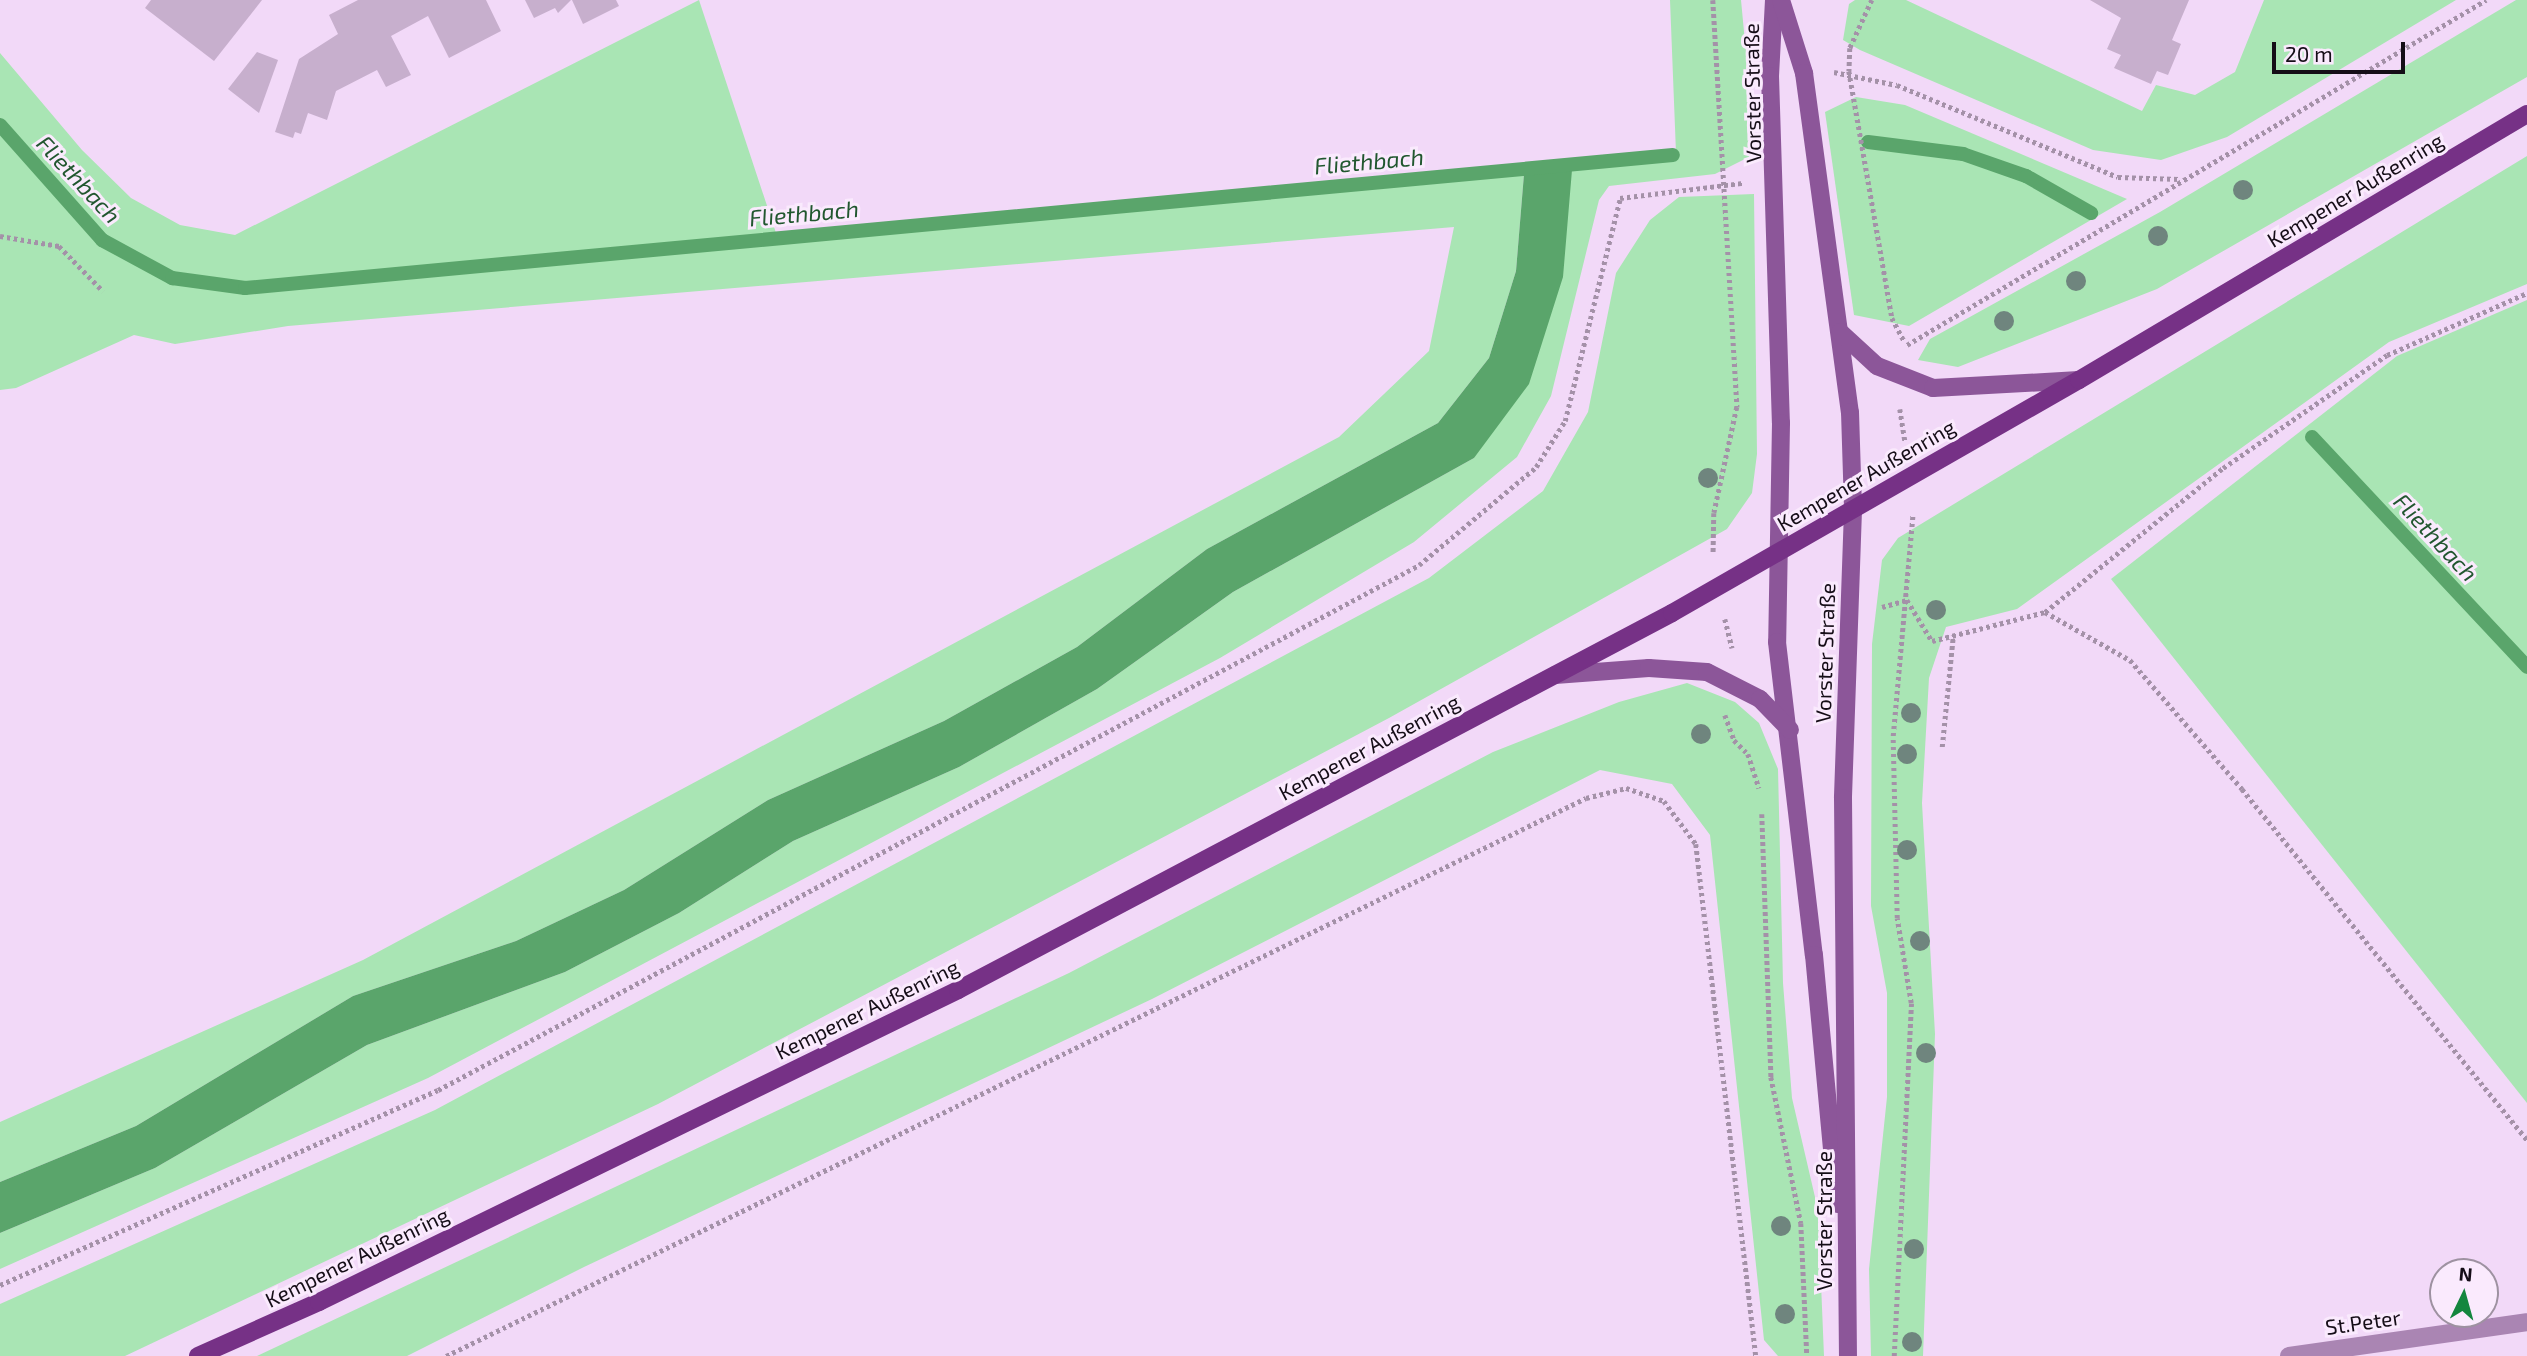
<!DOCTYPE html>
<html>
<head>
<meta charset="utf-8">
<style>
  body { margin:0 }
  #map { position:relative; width:2527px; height:1356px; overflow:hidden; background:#f2d9f8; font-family:"Exo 2",sans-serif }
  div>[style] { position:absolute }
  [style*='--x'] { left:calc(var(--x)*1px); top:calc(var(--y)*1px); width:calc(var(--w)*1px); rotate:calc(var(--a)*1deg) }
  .green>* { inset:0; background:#a9e5b4 }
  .water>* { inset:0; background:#5aa56b }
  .stream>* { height:14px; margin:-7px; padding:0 7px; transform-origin:7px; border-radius:7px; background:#5aa56b }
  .building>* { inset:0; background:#c7afcd }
  .path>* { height:4.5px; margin-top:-2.25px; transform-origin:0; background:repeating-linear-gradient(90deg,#a491a8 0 3.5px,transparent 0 7px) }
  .street>* { height:18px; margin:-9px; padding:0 9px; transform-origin:9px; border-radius:9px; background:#aa85b3 }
  .secondary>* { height:18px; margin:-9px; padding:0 9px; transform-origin:9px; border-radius:9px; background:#8c5699 }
  .primary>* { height:18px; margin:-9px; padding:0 9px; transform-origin:9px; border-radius:9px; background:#763186 }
  .trees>* { width:20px; height:20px; margin:-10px; border-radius:50%; background:#6f857e }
  span { translate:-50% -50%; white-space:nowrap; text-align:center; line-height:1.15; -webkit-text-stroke:6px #faeafd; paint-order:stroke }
  .street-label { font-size:21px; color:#150d17 }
  .water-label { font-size:23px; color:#21572f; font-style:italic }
  .north { position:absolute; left:2429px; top:1258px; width:70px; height:70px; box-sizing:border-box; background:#faeafd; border:2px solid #9e92a1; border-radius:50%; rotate:5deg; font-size:19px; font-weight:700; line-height:28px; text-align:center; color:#150d17 }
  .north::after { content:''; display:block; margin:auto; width:24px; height:32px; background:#14863e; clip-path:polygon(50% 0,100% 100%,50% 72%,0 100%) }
  .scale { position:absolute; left:2272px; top:42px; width:133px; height:32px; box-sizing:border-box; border:4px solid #150d17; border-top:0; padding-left:9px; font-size:21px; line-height:24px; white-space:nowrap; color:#150d17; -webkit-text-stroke:5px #faeafd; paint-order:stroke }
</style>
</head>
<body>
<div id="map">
  <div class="green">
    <div style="clip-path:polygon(699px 0,777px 236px,1676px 153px,1670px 0,1741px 0,1754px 137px,1749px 157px,1715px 174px,1609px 186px,1599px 200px,1551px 396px,1517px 457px,1414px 542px,1220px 658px,428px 1078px,0 1269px,0 1233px,155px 1168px,367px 1045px,565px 972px,679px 913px,793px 841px,959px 767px,1097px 689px,1233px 592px,1474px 458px,1572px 170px,1524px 174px,1516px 271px,1489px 358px,1438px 423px,1207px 549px,1077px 647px,944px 721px,768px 800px,624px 890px,516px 941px,353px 996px,136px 1126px,0 1182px,0 1122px,363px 960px,1339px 437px,1429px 351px,1454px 227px,288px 326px,175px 344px,134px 335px,16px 388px,0 390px,0 53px,82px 150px,131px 198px,180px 225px,235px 235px)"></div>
    <div style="clip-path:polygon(1855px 0,1906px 0,2142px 111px,2156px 85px,2195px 95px,2235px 72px,2264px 0,2456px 0,2227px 137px,2161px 160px,2093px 150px,1860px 50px,1843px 40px,1849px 4px)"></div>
    <div style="clip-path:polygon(2516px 0,2527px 0,2527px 77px,2157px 289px,1958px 367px,1918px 360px,1930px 339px,2160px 212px)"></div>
    <div style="clip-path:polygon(1856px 97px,1905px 105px,2127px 199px,1909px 326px,1854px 315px,1825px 112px)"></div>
    <div style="clip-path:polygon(2527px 156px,2527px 284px,2389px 342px,2017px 609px,1946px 627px,1929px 678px,1922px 803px,1935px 1034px,1923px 1356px,1871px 1356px,1869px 1269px,1887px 1097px,1887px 993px,1871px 906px,1872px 644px,1882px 560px,1898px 538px)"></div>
    <div style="clip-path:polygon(1754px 194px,1757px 454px,1752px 493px,1727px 529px,1389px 718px,658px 1104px,125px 1356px,0 1356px,0 1304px,435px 1110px,1429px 578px,1543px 491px,1588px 412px,1616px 273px,1650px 220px,1679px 197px)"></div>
    <div style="clip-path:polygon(2527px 300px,2527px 1103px,2111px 579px,2397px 356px)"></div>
    <div style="clip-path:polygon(1687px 683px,1735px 702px,1759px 723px,1778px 769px,1783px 983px,1792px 1098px,1818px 1210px,1824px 1356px,1778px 1356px,1764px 1340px,1710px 835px,1672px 784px,1600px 770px,1152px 999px,584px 1267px,407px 1356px,257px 1356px,1069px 973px,1493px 752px,1619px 702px)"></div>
  </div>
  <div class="water">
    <div style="clip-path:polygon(1572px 170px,1563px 277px,1529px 384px,1474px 458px,1233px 592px,1097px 689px,959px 767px,793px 841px,679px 913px,565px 972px,367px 1045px,155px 1168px,0 1233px,0 1182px,136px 1126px,353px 996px,516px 941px,624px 890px,768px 800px,944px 721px,1077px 647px,1207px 549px,1438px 423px,1489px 358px,1516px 271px,1524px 174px)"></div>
  </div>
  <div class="stream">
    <div style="--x:0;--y:125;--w:154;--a:48.4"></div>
    <div style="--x:102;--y:240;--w:80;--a:28.5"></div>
    <div style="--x:172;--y:278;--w:74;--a:7.8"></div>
    <div style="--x:245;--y:288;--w:1434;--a:-5.32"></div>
    <div style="--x:1868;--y:142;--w:96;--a:7.2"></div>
    <div style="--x:1963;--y:154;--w:67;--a:19.2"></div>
    <div style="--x:2026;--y:176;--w:75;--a:29.6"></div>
    <div style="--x:2312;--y:437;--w:315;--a:46.9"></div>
  </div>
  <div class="building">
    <div style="clip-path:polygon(151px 0,262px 0,214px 61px,145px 8px)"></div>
    <div style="clip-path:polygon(358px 0,486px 0,501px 31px,449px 58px,428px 16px,391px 36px,411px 75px,386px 87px,377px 70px,336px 91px,327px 120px,308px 113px,301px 134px,295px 132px,293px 138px,275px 132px,299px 59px,338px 34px,329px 15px)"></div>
    <div style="clip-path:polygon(525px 0,571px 0,558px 13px,555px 8px,534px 18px)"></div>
    <div style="clip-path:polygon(572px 0,616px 0,619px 6px,583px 24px)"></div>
    <div style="clip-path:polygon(2090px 0,2189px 0,2172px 40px,2181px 44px,2168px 75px,2157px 71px,2151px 84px,2114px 68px,2121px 55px,2107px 49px,2121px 18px)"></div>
    <div style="clip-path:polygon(257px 52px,278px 60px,259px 113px,228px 89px)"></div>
  </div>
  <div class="path">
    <div style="--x:1713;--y:0;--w:408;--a:86.6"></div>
    <div style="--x:1737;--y:407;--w:108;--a:102.2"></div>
    <div style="--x:1714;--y:513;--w:39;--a:91"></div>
    <div style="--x:1872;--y:0;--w:53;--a:114.6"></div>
    <div style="--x:1850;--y:48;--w:23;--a:92"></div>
    <div style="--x:1849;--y:71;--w:251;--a:80.1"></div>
    <div style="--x:1892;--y:318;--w:26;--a:62"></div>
    <div style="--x:1834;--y:72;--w:64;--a:11.7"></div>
    <div style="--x:1897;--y:85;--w:239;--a:22.6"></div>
    <div style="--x:2118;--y:177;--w:61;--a:1.9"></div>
    <div style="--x:0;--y:236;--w:60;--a:9.6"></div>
    <div style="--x:59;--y:246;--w:63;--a:45.6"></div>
    <div style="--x:1907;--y:345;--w:674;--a:-30.79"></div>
    <div style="--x:1900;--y:409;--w:33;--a:81"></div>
    <div style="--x:1882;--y:607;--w:26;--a:-16"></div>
    <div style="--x:1907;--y:600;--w:48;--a:58.6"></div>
    <div style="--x:1932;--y:641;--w:117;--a:-14.4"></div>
    <div style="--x:2045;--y:612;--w:229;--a:-39"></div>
    <div style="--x:2223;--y:468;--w:199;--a:-34.6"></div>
    <div style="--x:2387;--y:355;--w:153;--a:-23.9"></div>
    <div style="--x:2045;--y:612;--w:98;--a:29.5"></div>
    <div style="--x:2130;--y:660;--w:171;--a:49"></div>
    <div style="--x:2242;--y:789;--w:452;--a:50.9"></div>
    <div style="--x:1725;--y:619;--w:30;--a:76"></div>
    <div style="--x:1725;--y:715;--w:27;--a:70"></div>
    <div style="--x:1734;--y:740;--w:20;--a:45"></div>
    <div style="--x:1748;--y:754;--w:36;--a:72"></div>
    <div style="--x:1942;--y:747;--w:112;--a:-84.3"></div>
    <div style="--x:1762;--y:814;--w:263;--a:88"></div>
    <div style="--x:1771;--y:1077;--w:149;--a:78.4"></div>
    <div style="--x:1801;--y:1223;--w:133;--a:87.4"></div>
    <div style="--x:0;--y:1285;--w:479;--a:-24"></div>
    <div style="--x:438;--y:1090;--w:1113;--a:-28.15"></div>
    <div style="--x:1419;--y:565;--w:153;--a:-39.9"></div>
    <div style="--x:1536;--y:467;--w:54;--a:-57.8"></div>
    <div style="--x:1565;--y:421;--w:230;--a:-76.1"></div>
    <div style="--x:1620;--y:198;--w:124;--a:-7"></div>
    <div style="--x:446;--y:1356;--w:1269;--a:-26.08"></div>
    <div style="--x:1586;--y:798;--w:41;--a:-14"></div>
    <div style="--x:1626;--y:788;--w:40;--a:18.9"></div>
    <div style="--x:1664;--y:801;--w:54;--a:53.3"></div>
    <div style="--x:1696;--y:844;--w:516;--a:83.32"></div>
    <div style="--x:1894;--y:1356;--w:353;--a:-87.2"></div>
    <div style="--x:1911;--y:1003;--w:86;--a:-99.4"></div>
    <div style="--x:1897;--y:918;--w:182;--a:-91.3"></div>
    <div style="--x:1893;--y:736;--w:224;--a:-84.9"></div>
  </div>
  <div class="street">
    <div style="--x:2289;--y:1356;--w:240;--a:-8.1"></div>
  </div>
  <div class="secondary">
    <div style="--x:1774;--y:0;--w:76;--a:93"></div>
    <div style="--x:1770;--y:76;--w:347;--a:88.2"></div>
    <div style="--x:1781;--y:423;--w:219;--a:91"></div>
    <div style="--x:1777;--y:642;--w:315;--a:83.3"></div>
    <div style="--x:1814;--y:955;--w:250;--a:84.7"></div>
    <div style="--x:1781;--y:0;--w:77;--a:72.5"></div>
    <div style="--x:1804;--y:73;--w:342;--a:82.3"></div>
    <div style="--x:1850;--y:412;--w:98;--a:88.2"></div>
    <div style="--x:1853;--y:510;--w:288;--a:92"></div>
    <div style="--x:1843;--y:798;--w:558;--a:89.49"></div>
    <div style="--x:1840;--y:332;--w:50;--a:42.6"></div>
    <div style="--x:1877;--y:366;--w:60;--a:21.4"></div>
    <div style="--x:1933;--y:388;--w:146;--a:-3.1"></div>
    <div style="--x:1555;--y:675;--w:94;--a:-4.3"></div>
    <div style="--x:1649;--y:668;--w:58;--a:3.9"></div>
    <div style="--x:1707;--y:672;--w:59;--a:27"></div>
    <div style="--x:1760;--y:699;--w:43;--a:45.9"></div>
  </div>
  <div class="primary">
    <div style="--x:198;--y:1356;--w:133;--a:-24.1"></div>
    <div style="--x:319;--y:1302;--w:711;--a:-26.02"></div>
    <div style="--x:958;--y:990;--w:807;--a:-27.83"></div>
    <div style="--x:1672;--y:613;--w:469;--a:-29.8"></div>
    <div style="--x:2079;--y:380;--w:521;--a:-30.7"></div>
  </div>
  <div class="trees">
    <div style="left:2243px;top:190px"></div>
    <div style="left:2158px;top:236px"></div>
    <div style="left:2076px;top:281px"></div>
    <div style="left:2004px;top:321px"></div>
    <div style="left:1708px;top:478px"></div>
    <div style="left:1936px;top:610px"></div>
    <div style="left:1911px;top:713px"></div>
    <div style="left:1701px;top:734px"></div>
    <div style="left:1907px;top:754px"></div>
    <div style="left:1907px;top:850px"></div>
    <div style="left:1920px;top:941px"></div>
    <div style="left:1926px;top:1053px"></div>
    <div style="left:1781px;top:1226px"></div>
    <div style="left:1914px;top:1249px"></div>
    <div style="left:1785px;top:1314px"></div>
    <div style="left:1912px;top:1342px"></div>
  </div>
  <div class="street-label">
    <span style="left:1752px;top:93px;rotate:-91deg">Vorster Straße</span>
    <span style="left:2355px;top:190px;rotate:-31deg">Kempener Außenring</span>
    <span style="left:1866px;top:475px;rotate:-30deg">Kempener Außenring</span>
    <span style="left:1825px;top:653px;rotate:-88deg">Vorster Straße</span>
    <span style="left:1369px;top:747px;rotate:-28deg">Kempener Außenring</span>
    <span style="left:867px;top:1009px;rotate:-26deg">Kempener Außenring</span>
    <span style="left:1824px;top:1221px;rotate:-90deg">Vorster Straße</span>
    <span style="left:357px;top:1257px;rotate:-26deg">Kempener Außenring</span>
    <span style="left:2363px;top:1322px;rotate:-8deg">St.Peter</span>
  </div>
  <div class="water-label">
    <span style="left:1369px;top:161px;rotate:-5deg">Fliethbach</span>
    <span style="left:79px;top:179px;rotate:47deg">Fliethbach</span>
    <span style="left:804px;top:213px;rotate:-5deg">Fliethbach</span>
    <span style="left:2436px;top:537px;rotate:47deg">Fliethbach</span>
  </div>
  <div class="north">N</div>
  <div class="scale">20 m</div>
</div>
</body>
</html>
